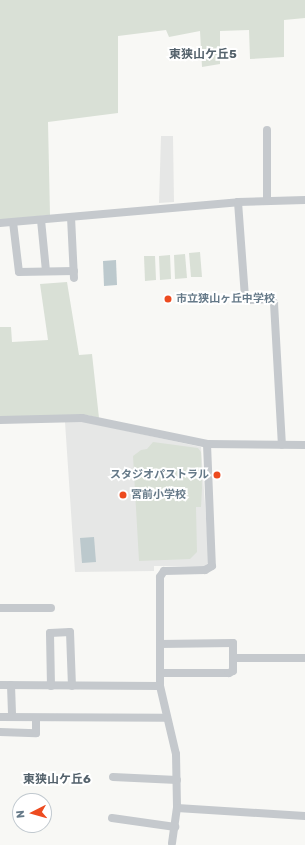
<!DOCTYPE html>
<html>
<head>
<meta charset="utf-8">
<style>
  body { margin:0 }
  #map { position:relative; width:305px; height:845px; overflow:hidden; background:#f8f8f5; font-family:Rubik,"Noto Sans JP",sans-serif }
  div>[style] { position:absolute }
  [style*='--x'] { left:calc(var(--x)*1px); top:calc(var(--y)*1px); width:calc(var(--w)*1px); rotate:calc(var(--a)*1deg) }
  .built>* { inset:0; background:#e6e7e6 }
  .green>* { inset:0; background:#d9e0d6 }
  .water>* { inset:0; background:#bcc9cd }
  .minor>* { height:8px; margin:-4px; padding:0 4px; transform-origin:4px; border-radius:4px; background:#c5c9cd }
  .dots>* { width:11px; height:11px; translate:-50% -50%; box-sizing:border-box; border:2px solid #fff; border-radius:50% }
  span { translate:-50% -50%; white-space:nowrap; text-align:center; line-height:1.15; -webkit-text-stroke:4px #fff; paint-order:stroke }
  .poi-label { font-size:11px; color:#657988; font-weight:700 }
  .left { translate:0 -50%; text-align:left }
  .right { translate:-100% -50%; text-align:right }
  .neighbourhood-label { font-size:12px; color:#54626c; font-weight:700 }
  .north { position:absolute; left:12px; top:793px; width:40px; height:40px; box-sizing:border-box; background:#fff; border:1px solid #c1c9cf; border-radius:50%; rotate:264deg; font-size:11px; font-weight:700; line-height:16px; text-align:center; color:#657988 }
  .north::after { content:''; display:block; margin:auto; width:14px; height:18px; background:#ed4b20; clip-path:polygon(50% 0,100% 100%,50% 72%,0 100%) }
</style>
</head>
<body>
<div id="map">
  <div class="built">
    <div style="clip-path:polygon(161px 136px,173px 136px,174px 202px,159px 203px)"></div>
    <div style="clip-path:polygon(81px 421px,201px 447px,209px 562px,205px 566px,154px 566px,154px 571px,75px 572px,65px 422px)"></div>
  </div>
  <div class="green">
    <div style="clip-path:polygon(0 0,305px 0,305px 18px,284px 20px,284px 57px,250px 59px,249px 30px,220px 31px,220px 64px,202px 67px,200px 31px,169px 37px,166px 30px,118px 36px,118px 113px,48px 122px,50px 215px,0 220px)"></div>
    <div style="clip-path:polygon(200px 252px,202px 277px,191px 277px,189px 253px)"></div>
    <div style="clip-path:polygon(185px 254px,187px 278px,175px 279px,174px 255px)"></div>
    <div style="clip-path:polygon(170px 255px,171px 279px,160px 280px,159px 256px)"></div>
    <div style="clip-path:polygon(144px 256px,155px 256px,156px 280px,145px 281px)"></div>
    <div style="clip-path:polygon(67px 282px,79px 355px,92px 354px,99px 418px,87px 415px,0 417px,0 327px,11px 327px,12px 342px,48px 340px,40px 284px)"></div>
    <div style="clip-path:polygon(153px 442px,198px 448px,201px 452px,202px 489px,201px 507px,196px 507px,197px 552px,190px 559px,139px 561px,133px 456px,141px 450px,147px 449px)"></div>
  </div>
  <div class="water">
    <div style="clip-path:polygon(116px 260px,117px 285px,104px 286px,103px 261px)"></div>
    <div style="clip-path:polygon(94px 537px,96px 562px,82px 563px,80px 538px)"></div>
  </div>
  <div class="minor">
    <div style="--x:267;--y:130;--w:71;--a:90"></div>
    <div style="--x:238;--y:202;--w:96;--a:85.8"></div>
    <div style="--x:245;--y:298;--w:4;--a:34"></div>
    <div style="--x:248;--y:300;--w:23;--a:-2"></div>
    <div style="--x:271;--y:299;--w:5;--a:53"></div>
    <div style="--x:274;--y:303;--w:142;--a:86.8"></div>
    <div style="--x:71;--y:217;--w:61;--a:87.2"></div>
    <div style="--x:41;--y:220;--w:51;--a:84.4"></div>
    <div style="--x:13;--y:222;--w:50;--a:83.2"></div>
    <div style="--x:19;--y:272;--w:55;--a:-1"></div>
    <div style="--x:0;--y:223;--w:239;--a:-5"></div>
    <div style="--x:238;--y:202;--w:67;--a:-1.7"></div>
    <div style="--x:0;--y:420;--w:82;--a:-1.4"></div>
    <div style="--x:82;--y:418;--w:128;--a:11.7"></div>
    <div style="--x:207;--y:444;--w:98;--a:0.6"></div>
    <div style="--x:207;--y:444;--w:122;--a:87.7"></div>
    <div style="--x:212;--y:566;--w:8;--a:150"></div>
    <div style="--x:205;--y:570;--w:41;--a:178.6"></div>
    <div style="--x:164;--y:571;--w:7;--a:124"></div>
    <div style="--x:160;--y:577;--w:109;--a:90"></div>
    <div style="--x:160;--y:686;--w:70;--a:76.8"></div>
    <div style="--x:176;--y:754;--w:54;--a:88.9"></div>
    <div style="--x:177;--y:808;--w:128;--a:3.6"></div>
    <div style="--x:0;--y:608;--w:51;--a:0"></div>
    <div style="--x:160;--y:644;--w:73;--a:-0.8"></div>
    <div style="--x:233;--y:643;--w:15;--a:90"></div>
    <div style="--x:160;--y:673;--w:69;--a:0"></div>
    <div style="--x:229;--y:673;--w:4;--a:-27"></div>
    <div style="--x:233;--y:671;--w:13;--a:-90"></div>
    <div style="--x:233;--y:658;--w:72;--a:0"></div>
    <div style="--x:0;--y:685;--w:160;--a:0.4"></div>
    <div style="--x:11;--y:685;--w:32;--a:88"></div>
    <div style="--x:51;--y:686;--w:53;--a:-91.1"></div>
    <div style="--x:50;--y:633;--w:20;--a:-3"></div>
    <div style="--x:70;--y:632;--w:54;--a:87.9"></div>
    <div style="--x:0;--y:717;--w:166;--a:0.3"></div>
    <div style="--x:0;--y:732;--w:36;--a:2"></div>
    <div style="--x:36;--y:733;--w:15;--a:-90"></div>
    <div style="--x:113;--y:777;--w:64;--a:2.7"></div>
    <div style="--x:112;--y:818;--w:64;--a:8.1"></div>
    <div style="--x:172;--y:843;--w:35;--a:-82"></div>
  </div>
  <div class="dots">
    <div style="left:168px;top:299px;background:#ed4b20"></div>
    <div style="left:217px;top:475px;background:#ed4b20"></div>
    <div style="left:123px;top:495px;background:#ed4b20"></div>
  </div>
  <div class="poi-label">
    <span class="left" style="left:176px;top:299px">市立狭山ヶ丘中学校</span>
    <span class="right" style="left:209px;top:475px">スタジオパストラル</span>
    <span class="left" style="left:131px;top:495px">宮前小学校</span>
  </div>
  <div class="neighbourhood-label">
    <span style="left:203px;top:55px">東狭山ケ丘5</span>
    <span style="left:57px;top:780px">東狭山ケ丘6</span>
  </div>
  <div class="north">N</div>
</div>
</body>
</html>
